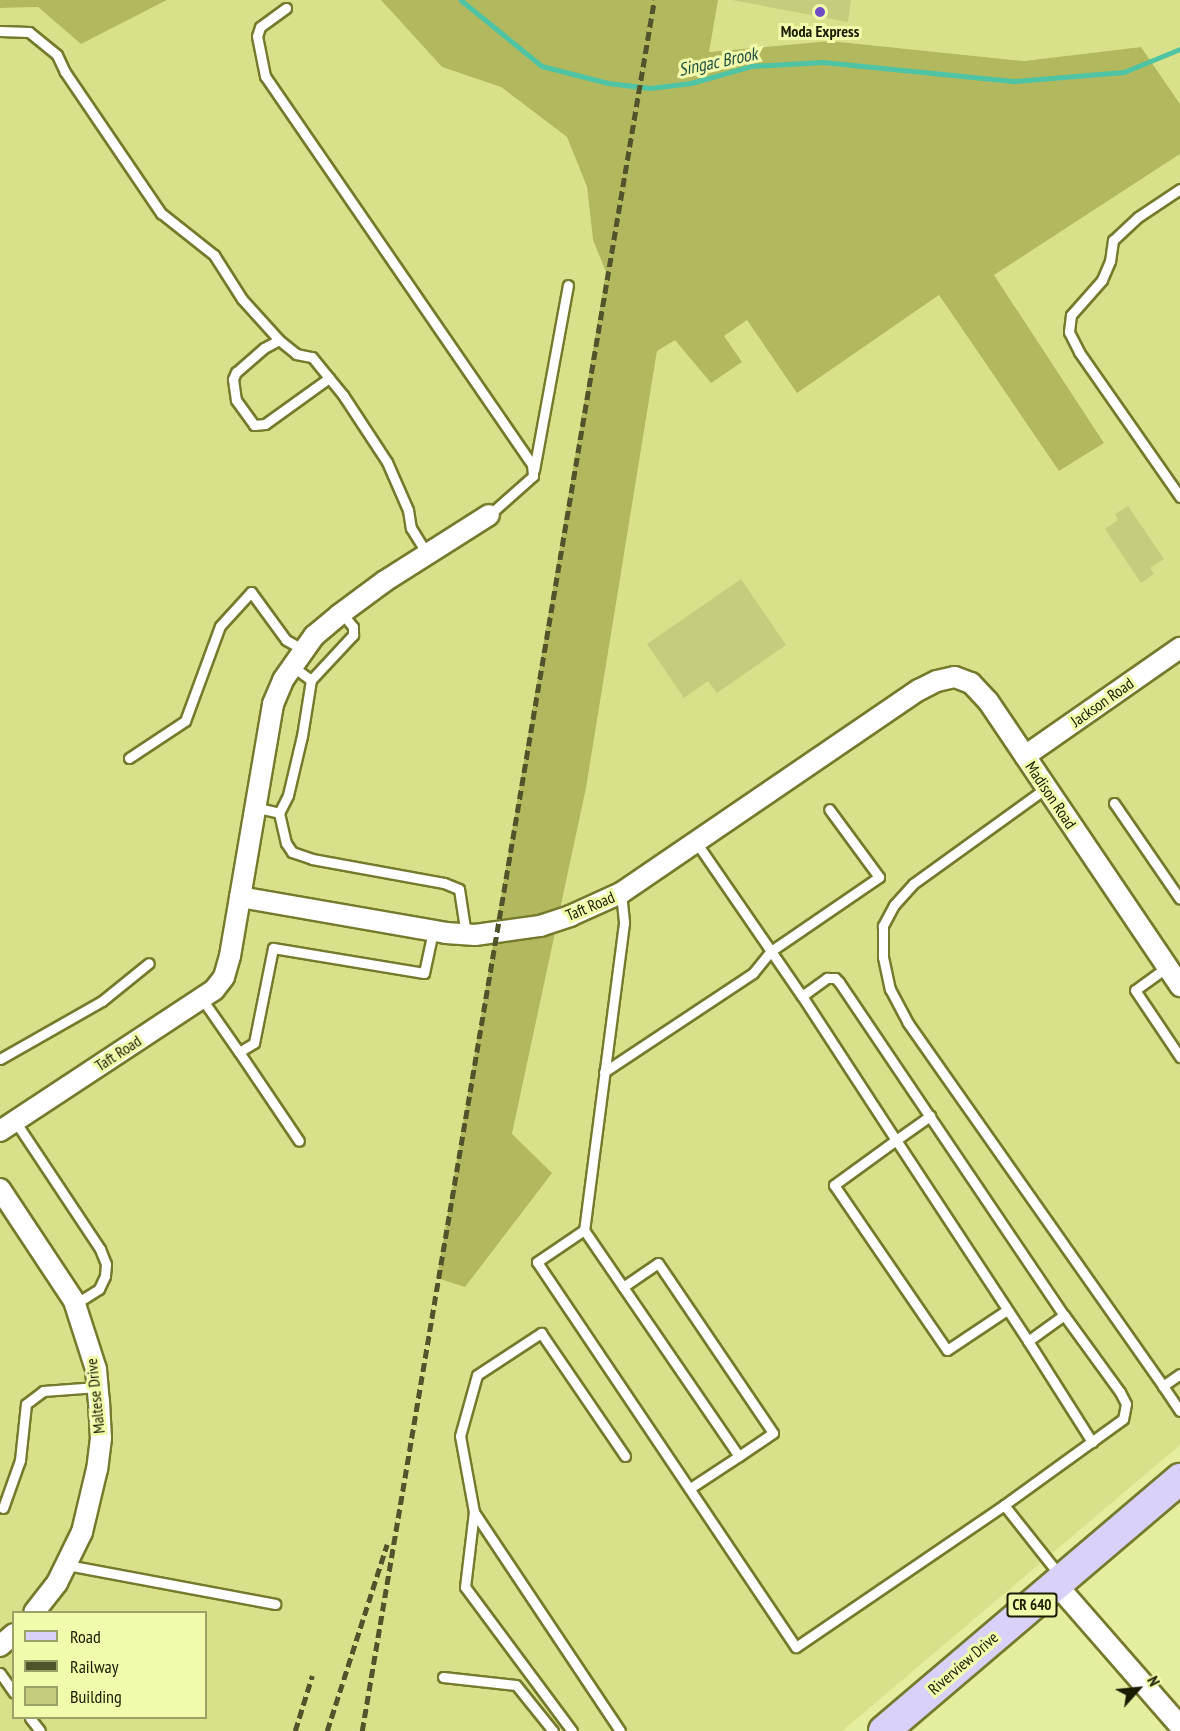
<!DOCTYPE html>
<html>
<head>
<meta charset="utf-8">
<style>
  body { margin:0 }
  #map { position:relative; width:1180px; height:1731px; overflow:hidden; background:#e5ed9e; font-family:"PT Sans Narrow",sans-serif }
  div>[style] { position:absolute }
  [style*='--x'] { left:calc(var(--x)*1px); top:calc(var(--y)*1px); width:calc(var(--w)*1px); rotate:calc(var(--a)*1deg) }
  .built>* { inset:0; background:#d8e189 }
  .forest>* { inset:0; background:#b1b85e }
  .stream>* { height:4.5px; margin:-2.25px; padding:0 2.25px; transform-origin:2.25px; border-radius:2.25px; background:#4ec4a5 }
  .building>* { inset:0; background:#c5cc7e }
  .roads { filter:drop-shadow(2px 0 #757a2c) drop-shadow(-2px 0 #757a2c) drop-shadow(0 2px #757a2c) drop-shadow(0 -2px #757a2c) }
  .service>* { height:9px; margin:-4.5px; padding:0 4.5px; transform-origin:4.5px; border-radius:4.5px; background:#fff }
  .minor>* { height:20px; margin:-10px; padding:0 10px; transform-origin:10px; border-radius:10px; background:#fff }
  .primary>* { height:30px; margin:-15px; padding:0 15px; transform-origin:15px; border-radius:15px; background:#d9d1f9 }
  .rail>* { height:4.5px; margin-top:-2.25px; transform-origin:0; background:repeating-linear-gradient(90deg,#51542a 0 9px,transparent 0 13.5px) }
  .dots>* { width:16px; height:16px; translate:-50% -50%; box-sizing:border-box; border:3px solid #f2faab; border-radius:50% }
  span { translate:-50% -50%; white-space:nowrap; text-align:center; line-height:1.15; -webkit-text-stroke:6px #f2faab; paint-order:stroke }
  .shield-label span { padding:2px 4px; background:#f2faab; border:2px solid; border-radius:4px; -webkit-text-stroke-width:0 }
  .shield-label { font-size:15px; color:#1b1c00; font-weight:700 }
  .poi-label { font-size:16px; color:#1b1c00; font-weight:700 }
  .street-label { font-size:16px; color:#1b1c00 }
  .water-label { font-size:18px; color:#1f5143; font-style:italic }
  .legend { position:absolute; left:12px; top:1611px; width:195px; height:108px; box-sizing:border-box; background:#f2faab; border:2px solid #9ca167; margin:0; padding:8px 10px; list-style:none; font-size:18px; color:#1b1c00 }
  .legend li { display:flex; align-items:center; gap:12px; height:30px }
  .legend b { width:30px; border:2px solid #9ca167 }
  .north { position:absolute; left:1108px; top:1659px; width:60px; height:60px; -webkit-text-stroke:4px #f2faab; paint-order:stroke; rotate:63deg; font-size:16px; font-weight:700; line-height:24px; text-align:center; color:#1b1c00 }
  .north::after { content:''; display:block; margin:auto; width:21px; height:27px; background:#1b1c00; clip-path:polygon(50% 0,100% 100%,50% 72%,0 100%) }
</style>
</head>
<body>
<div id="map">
  <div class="built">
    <div style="clip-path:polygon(evenodd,167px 0,381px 0,442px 67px,501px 87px,567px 137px,587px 187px,593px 240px,606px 272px,437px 1277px,512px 1135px,586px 788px,657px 351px,675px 340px,724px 335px,747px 320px,797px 392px,939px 295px,1059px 471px,1104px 443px,994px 275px,1180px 154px,1180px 1445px,842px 1731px,0 1731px,0 8px,38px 7px,81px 44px,167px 0,14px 1612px,206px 1612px,206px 1718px,14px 1718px,14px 1612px)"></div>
    <div style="clip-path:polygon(718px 0,1180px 0,1180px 104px,1141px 47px,1024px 61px,830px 41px,708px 52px)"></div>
  </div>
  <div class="forest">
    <div style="clip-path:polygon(0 0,167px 0,81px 44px,38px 7px,0 8px)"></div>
    <div style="clip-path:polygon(381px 0,718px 0,709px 52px,830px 41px,1024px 61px,1141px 47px,1180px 104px,1180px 154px,994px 275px,1104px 443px,1059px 471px,939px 295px,797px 393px,747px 320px,724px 336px,742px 362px,711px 383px,675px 340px,657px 351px,586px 788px,512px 1134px,552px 1173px,465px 1287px,437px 1278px,606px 272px,593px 240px,587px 187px,567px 137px,501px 87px,442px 67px)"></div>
  </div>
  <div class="stream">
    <div style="--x:461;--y:0;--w:104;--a:39.2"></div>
    <div style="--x:542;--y:66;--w:68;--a:14.4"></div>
    <div style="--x:608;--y:83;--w:42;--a:6.8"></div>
    <div style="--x:650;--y:88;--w:41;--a:-7"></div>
    <div style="--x:691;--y:83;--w:63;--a:-15.6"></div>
    <div style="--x:752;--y:66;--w:71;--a:-3.2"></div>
    <div style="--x:823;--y:62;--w:193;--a:5.7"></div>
    <div style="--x:1015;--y:81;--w:109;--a:-4.7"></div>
    <div style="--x:1124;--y:72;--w:61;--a:-22.3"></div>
  </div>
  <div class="building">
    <div style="clip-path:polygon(732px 0,851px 0,848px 22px)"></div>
    <div style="clip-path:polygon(1128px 506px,1164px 559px,1150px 568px,1154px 574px,1141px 583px,1105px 529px,1118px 520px,1115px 514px)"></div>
    <div style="clip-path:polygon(741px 579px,786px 645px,717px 693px,708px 681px,684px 698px,647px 644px)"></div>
  </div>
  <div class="roads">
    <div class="service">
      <div style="--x:286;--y:8;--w:32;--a:144"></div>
      <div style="--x:260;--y:27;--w:9;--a:108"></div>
      <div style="--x:257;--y:36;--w:41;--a:78.7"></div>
      <div style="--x:265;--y:76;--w:471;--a:55.5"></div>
      <div style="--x:532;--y:464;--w:12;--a:85"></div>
      <div style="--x:533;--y:476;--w:59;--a:138.4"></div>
      <div style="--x:0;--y:31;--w:29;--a:2"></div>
      <div style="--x:29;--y:32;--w:36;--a:39"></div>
      <div style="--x:57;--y:55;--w:19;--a:65"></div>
      <div style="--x:65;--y:72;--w:171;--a:55.8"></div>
      <div style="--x:161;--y:213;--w:68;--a:38.4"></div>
      <div style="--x:214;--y:255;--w:52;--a:57.5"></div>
      <div style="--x:242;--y:299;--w:55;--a:47.9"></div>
      <div style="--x:279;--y:340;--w:22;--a:39"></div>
      <div style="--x:296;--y:354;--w:16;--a:11"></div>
      <div style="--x:312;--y:357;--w:49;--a:50.8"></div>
      <div style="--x:343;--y:395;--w:80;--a:56.7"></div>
      <div style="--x:387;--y:462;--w:52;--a:66.4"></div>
      <div style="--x:408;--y:510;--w:18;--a:81"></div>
      <div style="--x:411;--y:528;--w:31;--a:58"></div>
      <div style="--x:1180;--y:189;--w:50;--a:146.3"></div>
      <div style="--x:1138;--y:217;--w:34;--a:137"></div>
      <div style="--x:1113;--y:240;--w:21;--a:98"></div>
      <div style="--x:1110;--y:261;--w:21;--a:113"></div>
      <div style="--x:1102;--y:280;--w:47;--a:131.5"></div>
      <div style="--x:1071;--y:315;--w:17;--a:97"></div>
      <div style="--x:1069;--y:332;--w:22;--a:63"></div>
      <div style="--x:1079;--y:352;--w:177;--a:55.1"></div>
      <div style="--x:279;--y:340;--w:17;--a:152"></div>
      <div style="--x:264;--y:348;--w:37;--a:139"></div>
      <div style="--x:236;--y:372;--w:8;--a:113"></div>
      <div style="--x:233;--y:379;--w:21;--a:82"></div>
      <div style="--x:236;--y:400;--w:31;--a:54"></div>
      <div style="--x:254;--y:425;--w:11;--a:-5"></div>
      <div style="--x:265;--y:424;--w:79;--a:-35.7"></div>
      <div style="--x:534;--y:470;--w:188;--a:-79.6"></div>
      <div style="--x:311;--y:680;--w:62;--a:-47"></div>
      <div style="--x:353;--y:635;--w:8;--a:-90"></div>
      <div style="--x:353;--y:627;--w:18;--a:-128"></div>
      <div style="--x:129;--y:758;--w:67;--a:-33.5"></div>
      <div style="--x:185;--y:721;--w:101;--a:-69.8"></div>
      <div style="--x:220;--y:626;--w:46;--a:-47.6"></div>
      <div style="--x:251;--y:592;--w:59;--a:53.9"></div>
      <div style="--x:286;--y:640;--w:21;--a:29"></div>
      <div style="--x:1046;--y:788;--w:164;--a:144.2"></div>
      <div style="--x:913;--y:884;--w:28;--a:132"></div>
      <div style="--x:894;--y:905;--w:24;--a:118"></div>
      <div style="--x:883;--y:926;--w:31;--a:90"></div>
      <div style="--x:883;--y:957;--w:33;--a:78"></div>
      <div style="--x:890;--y:989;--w:38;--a:62"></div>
      <div style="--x:908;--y:1023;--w:444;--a:54.9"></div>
      <div style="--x:1114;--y:803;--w:116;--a:55.5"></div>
      <div style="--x:254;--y:807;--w:26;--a:13"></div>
      <div style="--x:279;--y:813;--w:31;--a:77"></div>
      <div style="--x:286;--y:843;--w:11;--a:56"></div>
      <div style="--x:292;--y:852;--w:21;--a:19"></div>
      <div style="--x:312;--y:859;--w:134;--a:10.3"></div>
      <div style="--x:444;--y:883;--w:16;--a:22"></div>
      <div style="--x:459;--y:889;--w:47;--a:81.3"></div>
      <div style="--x:279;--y:813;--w:20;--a:-63"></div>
      <div style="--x:288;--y:795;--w:61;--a:-76.7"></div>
      <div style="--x:302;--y:736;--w:57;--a:-80.9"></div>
      <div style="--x:311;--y:680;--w:24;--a:-144"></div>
      <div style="--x:696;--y:842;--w:187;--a:55.5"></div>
      <div style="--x:802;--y:996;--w:31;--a:-36"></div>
      <div style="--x:827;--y:978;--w:8;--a:0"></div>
      <div style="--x:835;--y:978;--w:6;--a:45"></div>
      <div style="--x:839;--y:982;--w:402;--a:56"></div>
      <div style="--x:1064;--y:1315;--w:95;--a:54"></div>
      <div style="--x:1120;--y:1392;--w:13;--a:63"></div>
      <div style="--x:1126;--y:1404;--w:15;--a:101"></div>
      <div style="--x:1123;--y:1419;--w:147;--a:144.1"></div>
      <div style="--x:1004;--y:1505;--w:92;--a:51.6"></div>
      <div style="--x:621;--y:893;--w:30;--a:84"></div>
      <div style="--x:624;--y:923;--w:310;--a:97.4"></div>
      <div style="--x:584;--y:1230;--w:57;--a:145.8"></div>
      <div style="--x:537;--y:1262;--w:464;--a:56.1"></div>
      <div style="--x:796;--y:1647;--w:252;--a:-34.3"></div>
      <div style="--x:1167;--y:967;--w:39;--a:144"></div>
      <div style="--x:1135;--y:990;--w:81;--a:56.1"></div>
      <div style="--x:802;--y:996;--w:172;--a:56.9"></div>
      <div style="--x:896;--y:1140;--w:42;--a:-35.2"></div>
      <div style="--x:202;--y:999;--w:65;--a:55.1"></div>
      <div style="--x:239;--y:1052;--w:17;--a:-31"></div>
      <div style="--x:254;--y:1043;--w:97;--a:-78.7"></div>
      <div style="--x:273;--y:948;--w:153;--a:9.4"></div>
      <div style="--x:424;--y:973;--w:43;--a:-77.9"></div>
      <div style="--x:239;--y:1052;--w:107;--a:56"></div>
      <div style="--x:0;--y:1059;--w:117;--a:-29.6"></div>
      <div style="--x:102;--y:1001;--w:60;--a:-39"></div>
      <div style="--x:604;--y:1072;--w:179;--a:-33.6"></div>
      <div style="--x:753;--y:973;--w:28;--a:-51"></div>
      <div style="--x:771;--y:951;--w:131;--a:-34.4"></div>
      <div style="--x:879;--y:877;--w:84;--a:-126.3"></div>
      <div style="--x:15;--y:1121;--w:154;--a:56.4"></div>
      <div style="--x:100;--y:1249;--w:16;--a:68"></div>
      <div style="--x:106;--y:1264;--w:12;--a:95"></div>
      <div style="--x:105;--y:1276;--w:14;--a:115"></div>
      <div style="--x:99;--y:1289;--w:28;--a:148"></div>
      <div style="--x:584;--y:1230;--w:274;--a:55.6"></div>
      <div style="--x:739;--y:1456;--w:56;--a:146.6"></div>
      <div style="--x:623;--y:1287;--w:42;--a:-34.4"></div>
      <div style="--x:658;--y:1263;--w:205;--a:55.9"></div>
      <div style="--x:773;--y:1433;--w:41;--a:145.9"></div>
      <div style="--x:1007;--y:1310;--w:72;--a:146.3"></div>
      <div style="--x:947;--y:1350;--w:200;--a:-124.4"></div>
      <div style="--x:834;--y:1185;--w:77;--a:-36"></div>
      <div style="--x:896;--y:1140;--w:240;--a:56.7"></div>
      <div style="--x:1028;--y:1341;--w:44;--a:-35.8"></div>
      <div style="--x:1028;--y:1341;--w:120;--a:57.6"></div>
      <div style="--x:1180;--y:1374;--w:21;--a:145"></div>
      <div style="--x:1163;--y:1386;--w:30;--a:56"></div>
      <div style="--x:3;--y:1508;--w:51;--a:-70.5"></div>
      <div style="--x:20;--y:1460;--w:56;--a:-83.9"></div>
      <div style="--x:26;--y:1404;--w:21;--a:-37"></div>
      <div style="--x:43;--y:1391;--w:54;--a:-4.2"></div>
      <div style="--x:474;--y:1512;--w:77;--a:-100.4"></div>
      <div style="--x:460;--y:1436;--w:63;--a:-74.4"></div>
      <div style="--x:477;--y:1375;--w:77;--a:-33.3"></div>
      <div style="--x:541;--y:1333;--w:149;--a:55.7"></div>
      <div style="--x:67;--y:1565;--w:212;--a:10.6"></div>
      <div style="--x:0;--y:1673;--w:24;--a:55"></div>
      <div style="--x:443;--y:1677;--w:73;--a:6.3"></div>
      <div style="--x:516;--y:1685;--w:59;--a:51.2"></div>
      <div style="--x:30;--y:1718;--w:16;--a:52"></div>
      <div style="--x:572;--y:1731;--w:179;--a:-126.6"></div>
      <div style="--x:465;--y:1587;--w:76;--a:-83.2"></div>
      <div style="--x:474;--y:1512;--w:263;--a:56.3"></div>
    </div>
    <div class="minor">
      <div style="--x:1025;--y:756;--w:189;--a:-34.9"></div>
      <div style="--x:240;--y:897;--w:209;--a:9.9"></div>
      <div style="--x:446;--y:933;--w:29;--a:4"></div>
      <div style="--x:475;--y:935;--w:66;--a:-7.9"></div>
      <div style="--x:540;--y:926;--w:32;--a:-18"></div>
      <div style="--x:570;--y:916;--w:56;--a:-24.3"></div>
      <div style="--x:621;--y:893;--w:361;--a:-34.3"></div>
      <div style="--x:919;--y:690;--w:20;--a:-27"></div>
      <div style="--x:937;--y:681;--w:18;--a:-13"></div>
      <div style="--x:955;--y:677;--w:17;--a:21"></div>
      <div style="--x:971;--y:683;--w:25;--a:47"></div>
      <div style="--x:988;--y:701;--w:344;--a:56"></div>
      <div style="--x:0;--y:1131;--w:256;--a:-33.4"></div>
      <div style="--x:214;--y:990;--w:16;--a:-52"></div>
      <div style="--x:224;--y:977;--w:22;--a:-74"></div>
      <div style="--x:230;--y:956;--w:256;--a:-80.3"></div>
      <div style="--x:273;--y:704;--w:26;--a:-67"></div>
      <div style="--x:283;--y:680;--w:54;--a:-54.8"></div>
      <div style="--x:314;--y:636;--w:33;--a:-40"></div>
      <div style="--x:339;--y:615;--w:57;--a:-36.5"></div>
      <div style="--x:385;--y:581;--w:123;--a:-32.4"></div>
      <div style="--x:0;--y:1189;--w:134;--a:56.5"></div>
      <div style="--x:74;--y:1301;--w:71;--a:72.1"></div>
      <div style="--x:96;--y:1369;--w:32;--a:85"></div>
      <div style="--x:99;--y:1401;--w:37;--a:87"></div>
      <div style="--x:101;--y:1438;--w:31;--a:97"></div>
      <div style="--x:97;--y:1469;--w:65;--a:103.4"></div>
      <div style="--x:82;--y:1532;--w:57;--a:116.1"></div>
      <div style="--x:57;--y:1583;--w:37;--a:128"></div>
      <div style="--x:1056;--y:1584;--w:189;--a:48.9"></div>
      <div style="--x:0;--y:1646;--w:18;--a:-41"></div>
    </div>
    <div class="primary">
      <div style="--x:884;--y:1731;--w:389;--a:-40.4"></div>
    </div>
  </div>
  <div class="rail">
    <div style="--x:295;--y:1731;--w:58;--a:-72.8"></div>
    <div style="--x:327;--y:1731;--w:196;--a:-72.2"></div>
    <div style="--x:362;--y:1731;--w:1755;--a:-80.42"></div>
  </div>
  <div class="dots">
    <div style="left:820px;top:12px;background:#714cc5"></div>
  </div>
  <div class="shield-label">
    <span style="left:1032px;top:1605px">CR 640</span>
  </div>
  <div class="poi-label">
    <span style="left:820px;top:31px">Moda Express</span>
  </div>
  <div class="street-label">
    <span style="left:1102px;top:702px;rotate:-35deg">Jackson Road</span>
    <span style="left:1051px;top:795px;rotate:56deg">Madison Road</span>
    <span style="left:590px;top:906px;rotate:-23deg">Taft Road</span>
    <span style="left:118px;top:1053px;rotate:-33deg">Taft Road</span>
    <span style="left:95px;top:1396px;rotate:-96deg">Maltese Drive</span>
    <span style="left:963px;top:1663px;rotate:-41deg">Riverview Drive</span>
  </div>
  <div class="water-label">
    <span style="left:718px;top:62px;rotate:-12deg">Singac Brook</span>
  </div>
  <ul class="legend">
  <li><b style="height:8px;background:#d9d1f9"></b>Road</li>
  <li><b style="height:8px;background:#51542a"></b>Railway</li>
  <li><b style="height:16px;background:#c5cc7e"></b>Building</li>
  </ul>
  <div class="north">N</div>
</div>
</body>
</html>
